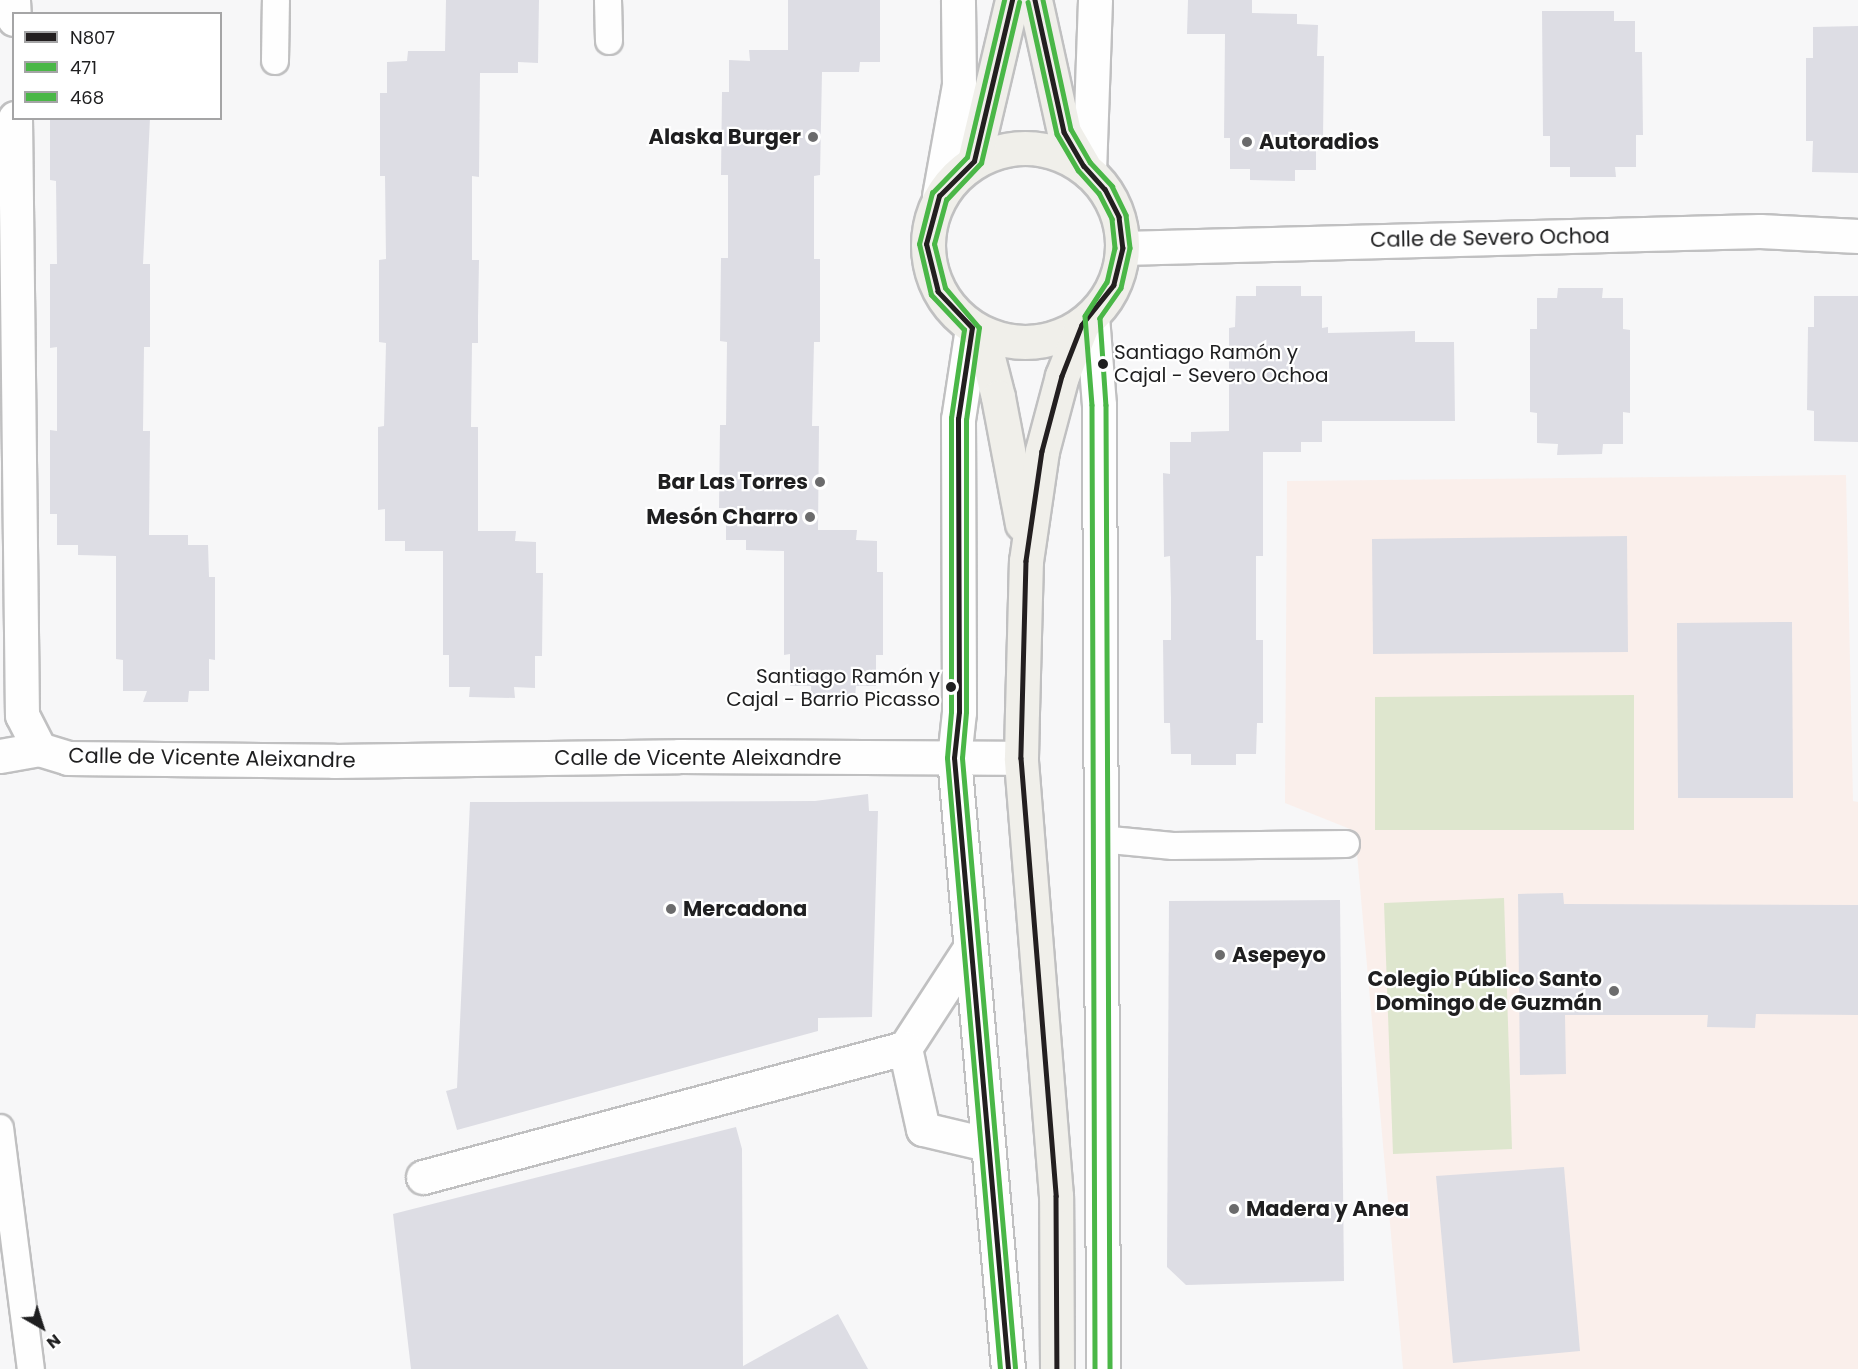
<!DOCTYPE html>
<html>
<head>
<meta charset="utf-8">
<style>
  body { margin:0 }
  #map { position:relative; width:1858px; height:1369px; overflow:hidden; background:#f7f7f8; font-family:Poppins,sans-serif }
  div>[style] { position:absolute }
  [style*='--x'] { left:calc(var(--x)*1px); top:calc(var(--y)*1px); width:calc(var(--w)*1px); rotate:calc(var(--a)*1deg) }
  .education>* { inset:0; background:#faefeb }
  .green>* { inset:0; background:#dee6ce }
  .building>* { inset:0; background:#dddde4 }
  .roads { filter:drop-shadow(2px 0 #c0c0c1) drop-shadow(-2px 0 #c0c0c1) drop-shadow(0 2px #c0c0c1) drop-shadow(0 -2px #c0c0c1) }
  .lane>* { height:26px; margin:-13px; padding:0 13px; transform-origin:13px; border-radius:13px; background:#fefefe }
  .street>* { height:33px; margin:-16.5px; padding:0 16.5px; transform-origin:16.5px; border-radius:16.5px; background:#fefefe }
  .primary>* { height:33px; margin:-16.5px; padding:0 16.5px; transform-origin:16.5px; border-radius:16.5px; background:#f0efea }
  .primary>.ring { margin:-16.5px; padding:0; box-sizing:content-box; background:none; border:33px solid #f0efea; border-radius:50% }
  .bus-1>* { height:4.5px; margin:-2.25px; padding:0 2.25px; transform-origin:2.25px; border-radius:2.25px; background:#231f20 }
  .bus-2>* { height:4.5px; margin:-2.25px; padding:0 2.25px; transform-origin:2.25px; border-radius:2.25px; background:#4ab747 }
  .bus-3>* { height:4.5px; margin:-2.25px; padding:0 2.25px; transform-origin:2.25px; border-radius:2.25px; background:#4ab747 }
  .dots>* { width:16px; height:16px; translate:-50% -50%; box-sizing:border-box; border:3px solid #fff; border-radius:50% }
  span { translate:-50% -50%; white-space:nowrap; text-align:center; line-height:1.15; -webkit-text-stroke:4.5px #fff; paint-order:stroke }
  .bus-label { font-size:20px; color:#1f1f20 }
  .left { translate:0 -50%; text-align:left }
  .right { translate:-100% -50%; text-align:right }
  .poi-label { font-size:21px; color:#1f1f20; font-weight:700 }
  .street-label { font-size:21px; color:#1f1f20 }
  .legend { position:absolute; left:12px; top:12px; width:210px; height:108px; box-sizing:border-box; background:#fff; border:2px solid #a5a5a6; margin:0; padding:8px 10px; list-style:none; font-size:18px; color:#1f1f20 }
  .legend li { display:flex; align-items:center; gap:12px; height:30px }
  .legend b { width:30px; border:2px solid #a5a5a6 }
  .north { position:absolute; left:12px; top:1297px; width:60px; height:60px; -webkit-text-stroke:4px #fff; paint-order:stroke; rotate:141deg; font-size:16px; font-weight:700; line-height:24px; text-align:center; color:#1f1f20 }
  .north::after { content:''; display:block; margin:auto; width:21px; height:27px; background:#1f1f20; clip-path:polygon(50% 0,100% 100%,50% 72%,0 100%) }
</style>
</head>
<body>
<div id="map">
  <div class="education">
    <div style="clip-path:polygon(1846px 475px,1853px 801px,1858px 802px,1858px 1369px,1403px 1369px,1355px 831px,1285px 803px,1287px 481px)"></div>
  </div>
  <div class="green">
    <div style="clip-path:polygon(1634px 695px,1634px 830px,1375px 830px,1375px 697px)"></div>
    <div style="clip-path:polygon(1504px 898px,1512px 1149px,1393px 1154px,1384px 903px)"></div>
  </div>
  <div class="building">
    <div style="clip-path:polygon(446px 0,539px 0,538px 63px,518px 62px,518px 73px,480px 73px,479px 177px,472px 176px,472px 260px,479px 260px,478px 317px,478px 343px,472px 343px,471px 427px,478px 427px,478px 531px,516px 531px,515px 541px,536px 542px,536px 573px,543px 573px,542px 656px,535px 656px,535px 688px,514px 687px,515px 698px,469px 697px,470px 687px,449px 687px,449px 655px,443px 655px,443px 551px,405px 551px,405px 541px,385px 541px,385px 509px,378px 510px,378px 427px,384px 426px,386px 343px,379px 342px,379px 260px,386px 259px,385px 176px,380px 176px,380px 93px,387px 93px,387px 62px,407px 61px,408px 51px,445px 51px)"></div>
    <div style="clip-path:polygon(788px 0,880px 0,880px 62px,860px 62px,859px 72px,822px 72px,820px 175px,814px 176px,814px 259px,820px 259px,820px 342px,814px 342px,812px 426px,819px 426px,818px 530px,857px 530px,856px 540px,877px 541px,877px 572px,883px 572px,883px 655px,876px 655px,876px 686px,856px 686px,855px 697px,811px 696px,811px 686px,790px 686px,790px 654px,784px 655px,784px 551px,746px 550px,746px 540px,726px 540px,726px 508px,719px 508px,720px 425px,726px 425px,727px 342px,720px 341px,721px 258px,728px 258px,728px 175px,721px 175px,722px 92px,729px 92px,729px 60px,750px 61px,749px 50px,788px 50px)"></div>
    <div style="clip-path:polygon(1188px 0,1252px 0,1252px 13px,1297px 14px,1297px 24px,1318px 25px,1317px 56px,1324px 56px,1323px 139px,1316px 139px,1316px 170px,1295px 170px,1295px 181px,1250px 180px,1250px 169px,1230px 169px,1230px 138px,1224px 138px,1225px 34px,1187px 34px)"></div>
    <div style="clip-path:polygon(1542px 11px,1614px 11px,1614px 21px,1635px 21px,1635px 52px,1642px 52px,1643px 135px,1636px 135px,1636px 167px,1615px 167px,1616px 177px,1570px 177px,1570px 167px,1550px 167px,1550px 136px,1543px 136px)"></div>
    <div style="clip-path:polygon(1858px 26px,1858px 173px,1812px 172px,1813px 141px,1806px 141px,1806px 58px,1813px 58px,1813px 27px)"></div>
    <div style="clip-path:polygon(50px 118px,150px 118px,143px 264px,150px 264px,150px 347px,144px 347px,143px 431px,150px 431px,149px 535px,188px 535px,188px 545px,208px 545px,209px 577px,215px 577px,215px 660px,209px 659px,209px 691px,189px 691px,188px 702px,143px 702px,147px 691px,123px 691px,123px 660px,116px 659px,116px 556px,78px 555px,78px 545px,57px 545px,57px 514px,50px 514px,50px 430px,57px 431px,57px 347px,50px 348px,50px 264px,57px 264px,56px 181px,50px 180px)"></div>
    <div style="clip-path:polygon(1256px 286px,1301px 286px,1301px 296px,1322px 296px,1322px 328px,1328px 327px,1328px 333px,1415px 331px,1415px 342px,1454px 342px,1455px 421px,1322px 421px,1322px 442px,1301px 442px,1301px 452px,1263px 452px,1263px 556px,1256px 556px,1256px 640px,1263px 640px,1263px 723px,1257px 723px,1256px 754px,1236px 754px,1236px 765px,1191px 765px,1191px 754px,1171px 754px,1170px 723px,1164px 723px,1163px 640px,1171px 640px,1171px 599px,1170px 556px,1164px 557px,1163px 473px,1170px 474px,1170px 442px,1191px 442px,1191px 432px,1229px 431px,1229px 328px,1235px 327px,1236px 296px,1256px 296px)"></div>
    <div style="clip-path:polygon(1558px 288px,1603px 288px,1602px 298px,1623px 298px,1623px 329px,1630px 330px,1630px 413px,1623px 412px,1623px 444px,1603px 444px,1602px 454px,1557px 455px,1558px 444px,1537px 443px,1537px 413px,1530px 412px,1530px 329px,1537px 329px,1537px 298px,1557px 298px)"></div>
    <div style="clip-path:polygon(1814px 296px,1858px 296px,1858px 442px,1814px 441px,1814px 411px,1807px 410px,1808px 327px,1814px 327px)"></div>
    <div style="clip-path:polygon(1627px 536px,1628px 652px,1373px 654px,1372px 539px)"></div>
    <div style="clip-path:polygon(1792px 622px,1793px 798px,1678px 798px,1677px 623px)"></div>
    <div style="clip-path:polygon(868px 794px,869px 811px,878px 811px,872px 1017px,818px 1018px,818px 1031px,457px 1130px,446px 1091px,457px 1088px,470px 802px,815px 801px)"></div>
    <div style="clip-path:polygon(1563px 893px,1564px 904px,1858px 905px,1858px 1015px,1756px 1014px,1755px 1028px,1707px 1027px,1708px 1015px,1565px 1015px,1566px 1074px,1520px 1075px,1518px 894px)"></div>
    <div style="clip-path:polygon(1340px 900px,1344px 1281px,1186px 1285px,1167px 1267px,1169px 901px)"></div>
    <div style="clip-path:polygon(736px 1127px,742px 1149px,743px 1366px,838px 1314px,868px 1369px,411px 1369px,393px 1214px)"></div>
    <div style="clip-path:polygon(1564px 1167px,1580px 1351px,1453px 1363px,1436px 1176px)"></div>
  </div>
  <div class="roads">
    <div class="lane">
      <div style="--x:608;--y:0;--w:41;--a:88.6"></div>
      <div style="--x:275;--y:61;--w:61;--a:-89.1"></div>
      <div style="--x:1100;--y:839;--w:73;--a:5.5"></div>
      <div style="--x:1173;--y:846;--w:173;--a:-0.7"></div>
      <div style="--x:0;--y:1128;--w:243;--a:82.7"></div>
    </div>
    <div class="street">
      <div style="--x:13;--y:0;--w:19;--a:87"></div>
      <div style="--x:15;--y:118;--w:597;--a:89.33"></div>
      <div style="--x:22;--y:715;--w:38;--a:63"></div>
      <div style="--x:39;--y:749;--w:30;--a:17"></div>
      <div style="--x:68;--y:758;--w:266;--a:0.6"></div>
      <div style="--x:334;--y:761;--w:345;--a:-0.8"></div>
      <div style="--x:679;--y:756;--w:342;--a:0.3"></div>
      <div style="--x:1089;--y:172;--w:172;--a:-88"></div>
      <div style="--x:939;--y:196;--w:113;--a:-79.8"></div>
      <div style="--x:959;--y:85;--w:85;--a:-90.7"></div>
      <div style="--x:1123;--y:248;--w:637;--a:-1.53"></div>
      <div style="--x:1760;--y:231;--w:98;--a:2.9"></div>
      <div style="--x:1092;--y:316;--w:89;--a:85.5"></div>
      <div style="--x:1099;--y:405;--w:964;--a:89.76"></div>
      <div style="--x:972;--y:328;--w:92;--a:98.7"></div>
      <div style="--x:958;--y:419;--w:293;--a:89.8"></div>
      <div style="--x:959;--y:712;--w:46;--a:96.2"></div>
      <div style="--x:954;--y:758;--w:613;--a:84.95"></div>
      <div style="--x:0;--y:756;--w:40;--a:-10"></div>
      <div style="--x:905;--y:1048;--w:83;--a:77.5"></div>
      <div style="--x:923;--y:1129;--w:65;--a:13.4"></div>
      <div style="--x:905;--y:1048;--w:119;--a:-57"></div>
      <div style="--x:423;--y:1177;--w:499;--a:-15"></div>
    </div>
    <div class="primary">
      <div style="--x:1035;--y:0;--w:135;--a:77.6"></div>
      <div style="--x:1064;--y:132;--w:39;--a:60"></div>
      <div class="ring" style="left:928px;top:148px;width:161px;height:161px"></div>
      <div style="--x:974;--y:161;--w:165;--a:-76.7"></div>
      <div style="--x:982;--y:334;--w:65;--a:75.7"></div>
      <div style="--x:998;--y:397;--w:129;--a:79.3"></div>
      <div style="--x:1057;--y:1369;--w:173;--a:-90.3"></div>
      <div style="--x:1056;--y:1196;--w:439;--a:-94.6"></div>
      <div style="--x:1021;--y:758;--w:46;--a:-88.8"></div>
      <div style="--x:1022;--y:712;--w:151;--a:-88.5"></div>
      <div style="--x:1026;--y:561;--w:111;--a:-81.7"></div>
      <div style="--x:1042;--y:451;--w:78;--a:-75.1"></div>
      <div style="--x:1062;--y:376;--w:55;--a:-68.6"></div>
    </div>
  </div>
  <div class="bus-1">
    <div style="--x:1035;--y:0;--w:135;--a:77.6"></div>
    <div style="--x:1064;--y:132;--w:39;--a:60"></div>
    <div style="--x:1084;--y:166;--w:31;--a:48"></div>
    <div style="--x:1105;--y:189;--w:31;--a:63"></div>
    <div style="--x:1119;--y:217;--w:31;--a:83"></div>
    <div style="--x:1123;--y:248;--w:38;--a:104"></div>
    <div style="--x:1114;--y:285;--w:51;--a:128.7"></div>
    <div style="--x:1082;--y:325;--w:55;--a:111.4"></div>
    <div style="--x:1062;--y:376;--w:78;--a:104.9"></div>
    <div style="--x:1042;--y:451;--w:111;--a:98.3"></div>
    <div style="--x:1026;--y:561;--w:197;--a:91.5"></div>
    <div style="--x:1021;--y:758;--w:439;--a:85.4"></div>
    <div style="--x:1056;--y:1196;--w:173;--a:89.7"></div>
    <div style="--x:1008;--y:1369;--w:613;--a:-95.05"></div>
    <div style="--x:954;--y:758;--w:46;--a:-83.8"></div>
    <div style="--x:959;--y:712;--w:293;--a:-90.2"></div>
    <div style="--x:958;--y:419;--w:92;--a:-81.3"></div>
    <div style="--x:972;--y:328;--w:50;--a:-133.4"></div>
    <div style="--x:938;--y:292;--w:49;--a:-104"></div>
    <div style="--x:926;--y:244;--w:50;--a:-74.8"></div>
    <div style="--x:939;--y:196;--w:49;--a:-45"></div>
    <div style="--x:974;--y:161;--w:165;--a:-76.7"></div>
  </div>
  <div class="bus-2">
    <div style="--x:1028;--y:2;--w:135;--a:77.6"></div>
    <div style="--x:1057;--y:134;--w:42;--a:59.7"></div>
    <div style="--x:1078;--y:170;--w:31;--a:48"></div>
    <div style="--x:1099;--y:193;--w:29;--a:63"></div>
    <div style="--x:1112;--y:219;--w:29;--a:84"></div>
    <div style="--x:1115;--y:248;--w:35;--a:103"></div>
    <div style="--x:1107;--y:282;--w:40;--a:122.9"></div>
    <div style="--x:1085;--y:316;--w:89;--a:85.5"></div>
    <div style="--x:1092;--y:405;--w:964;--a:89.82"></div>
    <div style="--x:1015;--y:1368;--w:612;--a:-94.97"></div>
    <div style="--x:962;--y:758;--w:46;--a:-85"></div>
    <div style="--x:966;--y:712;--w:292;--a:-90"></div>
    <div style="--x:966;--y:420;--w:93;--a:-82"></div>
    <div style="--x:979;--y:328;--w:52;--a:-130.4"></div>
    <div style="--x:945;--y:288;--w:45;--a:-104"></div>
    <div style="--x:934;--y:244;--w:46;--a:-74.7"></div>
    <div style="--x:946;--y:200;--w:51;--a:-46.6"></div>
    <div style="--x:981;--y:163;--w:165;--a:-76.7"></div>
  </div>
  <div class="bus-3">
    <div style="--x:1043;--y:0;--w:132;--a:77.8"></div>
    <div style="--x:1071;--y:129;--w:38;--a:60"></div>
    <div style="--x:1090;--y:162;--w:33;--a:47"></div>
    <div style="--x:1112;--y:186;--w:32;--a:64"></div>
    <div style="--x:1126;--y:215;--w:33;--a:83"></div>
    <div style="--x:1130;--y:248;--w:41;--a:102.7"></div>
    <div style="--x:1121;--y:288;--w:37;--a:125"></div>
    <div style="--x:1100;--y:318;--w:87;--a:86.1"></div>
    <div style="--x:1106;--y:405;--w:964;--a:89.76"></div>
    <div style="--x:1000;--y:1369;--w:613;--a:-94.96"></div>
    <div style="--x:947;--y:758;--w:46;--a:-85"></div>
    <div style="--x:951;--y:712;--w:294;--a:-90"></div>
    <div style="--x:951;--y:418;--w:89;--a:-81.6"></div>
    <div style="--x:964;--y:330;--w:48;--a:-133.3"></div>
    <div style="--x:931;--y:295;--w:52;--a:-103.2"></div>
    <div style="--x:919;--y:244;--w:53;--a:-75.7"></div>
    <div style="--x:932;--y:193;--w:50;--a:-45.8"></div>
    <div style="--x:967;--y:157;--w:161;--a:-76.7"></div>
  </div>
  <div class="dots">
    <div style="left:813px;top:137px;background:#6b6b6c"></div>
    <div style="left:1247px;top:142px;background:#6b6b6c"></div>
    <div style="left:1103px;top:364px;background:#1f1f20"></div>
    <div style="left:820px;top:482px;background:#6b6b6c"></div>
    <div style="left:810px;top:517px;background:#6b6b6c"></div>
    <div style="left:951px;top:687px;background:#1f1f20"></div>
    <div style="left:671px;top:909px;background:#6b6b6c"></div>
    <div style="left:1220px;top:955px;background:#6b6b6c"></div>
    <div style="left:1614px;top:991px;background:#6b6b6c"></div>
    <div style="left:1234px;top:1209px;background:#6b6b6c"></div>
  </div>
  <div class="bus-label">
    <span class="left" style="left:1114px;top:364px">Santiago Ramón y<br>Cajal - Severo Ochoa</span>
    <span class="right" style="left:940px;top:688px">Santiago Ramón y<br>Cajal - Barrio Picasso</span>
  </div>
  <div class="poi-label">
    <span class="right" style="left:801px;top:137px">Alaska Burger</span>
    <span class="left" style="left:1259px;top:142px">Autoradios</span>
    <span class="right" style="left:808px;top:482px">Bar Las Torres</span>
    <span class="right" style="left:798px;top:517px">Mesón Charro</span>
    <span class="left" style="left:683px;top:909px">Mercadona</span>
    <span class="left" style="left:1232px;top:955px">Asepeyo</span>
    <span class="right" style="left:1602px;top:991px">Colegio Público Santo<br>Domingo de Guzmán</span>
    <span class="left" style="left:1246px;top:1209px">Madera y Anea</span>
  </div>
  <div class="street-label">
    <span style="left:1490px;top:238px;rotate:-1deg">Calle de Severo Ochoa</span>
    <span style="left:212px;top:758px;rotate:1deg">Calle de Vicente Aleixandre</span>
    <span style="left:698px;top:758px">Calle de Vicente Aleixandre</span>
  </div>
  <ul class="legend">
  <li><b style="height:8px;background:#231f20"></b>N807</li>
  <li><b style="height:8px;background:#4ab747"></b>471</li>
  <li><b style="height:8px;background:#4ab747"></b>468</li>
  </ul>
  <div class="north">N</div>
</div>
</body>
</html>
